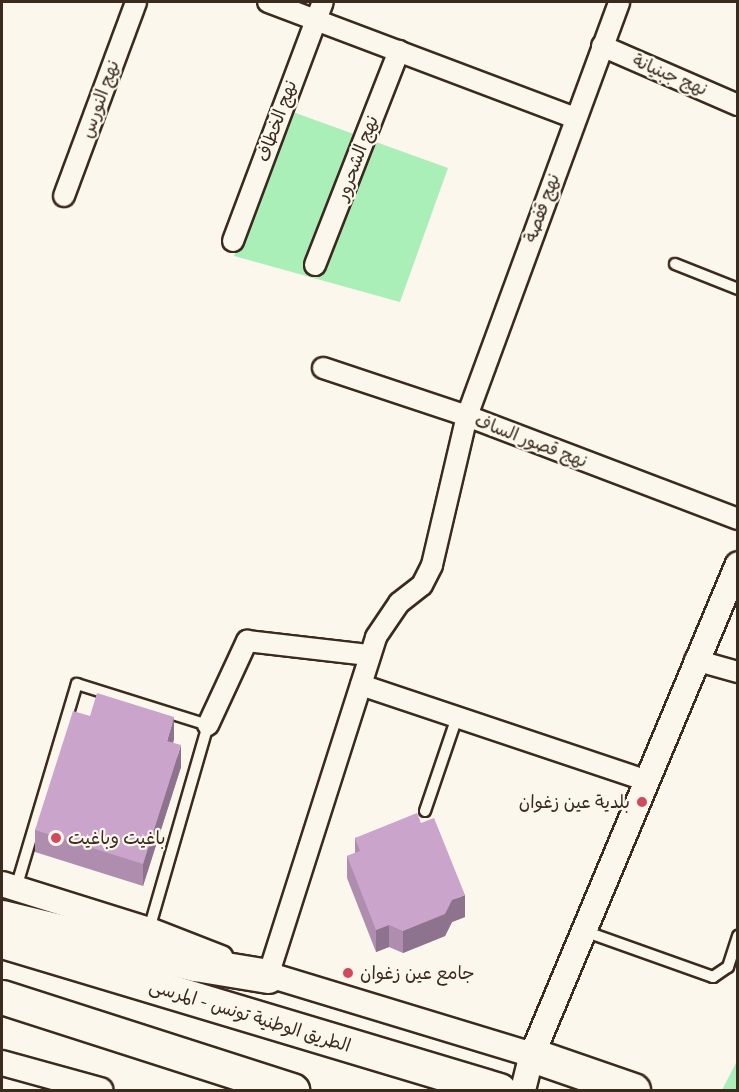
<!DOCTYPE html>
<html>
<head>
<meta charset="utf-8">
<style>
  body { margin:0 }
  #map { position:relative; width:739px; height:1092px; overflow:hidden; background:#fbf7ec; font-family:Delius,"Playpen Sans Arabic",sans-serif }
  div>[style] { position:absolute }
  [style*='--x'] { left:calc(var(--x)*1px); top:calc(var(--y)*1px); width:calc(var(--w)*1px); rotate:calc(var(--a)*1deg) }
  .green>* { inset:0; background:#aaeeb8 }
  .roads { filter:drop-shadow(2px 0 #3b2a1e) drop-shadow(-2px 0 #3b2a1e) drop-shadow(0 2px #3b2a1e) drop-shadow(0 -2px #3b2a1e) }
  .service>* { height:10px; margin:-5px; padding:0 5px; transform-origin:5px; border-radius:5px; background:#fbf7ec }
  .minor>* { height:20px; margin:-10px; padding:0 10px; transform-origin:10px; border-radius:10px; background:#fbf7ec }
  .tertiary>* { height:24px; margin:-12px; padding:0 12px; transform-origin:12px; border-radius:12px; background:#fbf7ec }
  .trunk>* { height:33px; margin:-16.5px; padding:0 16.5px; transform-origin:16.5px; border-radius:16.5px; background:#fbf7ec }
  .wall>* { inset:0; background:#af8daf }
  .shaded-wall>* { inset:0; background:#8e738e }
  .building>* { inset:0; background:#cba4cb }
  .dots>* { width:16px; height:16px; translate:-50% -50%; box-sizing:border-box; border:3px solid #fbf7ec; border-radius:50% }
  span { translate:-50% -50%; white-space:nowrap; text-align:center; line-height:1.15; -webkit-text-stroke:4.5px #fbf7ec; paint-order:stroke }
  .street-label { font-size:18px; color:#3b2a1e }
  .poi-label { font-size:18px; color:#3b2a1e }
  .right { translate:-100% -50%; text-align:right }
  .left { translate:0 -50%; text-align:left }
  .frame { position:absolute; inset:0; border:3px solid #3b2a1e; pointer-events:none }
</style>
</head>
<body>
<div id="map">
  <div class="green">
    <div style="clip-path:polygon(290px 111px,448px 168px,400px 302px,234px 256px)"></div>
    <div style="clip-path:polygon(737px 1061px,737px 1090px,722px 1090px)"></div>
  </div>
  <div class="roads">
    <div class="service">
      <div style="--x:675;--y:264;--w:68;--a:21.6"></div>
      <div style="--x:425;--y:811;--w:99;--a:-71.2"></div>
      <div style="--x:16;--y:888;--w:213;--a:-73.4"></div>
      <div style="--x:77;--y:684;--w:137;--a:17.4"></div>
      <div style="--x:208;--y:725;--w:213;--a:106.1"></div>
      <div style="--x:584;--y:931;--w:137;--a:19.6"></div>
      <div style="--x:713;--y:977;--w:18;--a:-34"></div>
      <div style="--x:728;--y:967;--w:33;--a:-72"></div>
    </div>
    <div class="minor">
      <div style="--x:268;--y:2;--w:328;--a:20.7"></div>
      <div style="--x:602;--y:46;--w:148;--a:23.5"></div>
      <div style="--x:64;--y:196;--w:207;--a:-69.6"></div>
      <div style="--x:233;--y:241;--w:255;--a:-69.4"></div>
      <div style="--x:315;--y:265;--w:230;--a:-68.6"></div>
      <div style="--x:323;--y:368;--w:152;--a:18.4"></div>
      <div style="--x:467;--y:416;--w:290;--a:20.8"></div>
      <div style="--x:695;--y:660;--w:45;--a:15.6"></div>
      <div style="--x:361;--y:685;--w:303;--a:18.5"></div>
      <div style="--x:208;--y:725;--w:93;--a:-65.1"></div>
      <div style="--x:247;--y:641;--w:122;--a:6.6"></div>
      <div style="--x:268;--y:976;--w:356;--a:-72.3"></div>
      <div style="--x:376;--y:637;--w:41;--a:-55.9"></div>
      <div style="--x:399;--y:603;--w:29;--a:-38"></div>
      <div style="--x:422;--y:585;--w:22;--a:-63"></div>
      <div style="--x:432;--y:565;--w:153;--a:-76.8"></div>
      <div style="--x:467;--y:416;--w:441;--a:-69.8"></div>
    </div>
    <div class="tertiary">
      <div style="--x:2;--y:884;--w:154;--a:17.4"></div>
      <div style="--x:149;--y:930;--w:77;--a:21.3"></div>
      <div style="--x:253;--y:970;--w:292;--a:16.9"></div>
      <div style="--x:2;--y:1063;--w:102;--a:15.4"></div>
      <div style="--x:523;--y:1090;--w:36;--a:-76"></div>
      <div style="--x:532;--y:1055;--w:532;--a:-67.24"></div>
    </div>
    <div class="trunk">
      <div style="--x:2;--y:917;--w:199;--a:13.7"></div>
      <div style="--x:195;--y:964;--w:74;--a:9.3"></div>
      <div style="--x:2;--y:941;--w:519;--a:16.69"></div>
      <div style="--x:2;--y:997;--w:305;--a:17.8"></div>
      <div style="--x:532;--y:1055;--w:107;--a:19.1"></div>
    </div>
  </div>
  <div class="wall">
    <div style="clip-path:polygon(174px 739px,173px 743px,181px 767px,143px 886px,35px 852px,35px 830px)"></div>
    <div style="clip-path:polygon(421px 823px,465px 917px,452px 922px,445px 936px,403px 953px,389px 947px,376px 952px,347px 878px,347px 856px,355px 853px,355px 838px)"></div>
  </div>
  <div class="shaded-wall">
    <div style="clip-path:polygon(174px 717px,174px 739px,167px 763px,167px 741px)"></div>
    <div style="clip-path:polygon(181px 745px,181px 767px,143px 886px,143px 864px)"></div>
    <div style="clip-path:polygon(465px 895px,465px 917px,452px 922px,445px 936px,403px 953px,403px 931px,452px 900px)"></div>
    <div style="clip-path:polygon(389px 925px,389px 947px,376px 952px,376px 930px)"></div>
  </div>
  <div class="building">
    <div style="clip-path:polygon(97px 693px,174px 717px,167px 741px,181px 745px,143px 864px,35px 830px,73px 711px,90px 716px)"></div>
    <div style="clip-path:polygon(417px 813px,421px 823px,434px 818px,465px 895px,452px 900px,445px 914px,403px 931px,389px 925px,376px 930px,347px 856px,360px 851px,355px 838px)"></div>
  </div>
  <div class="dots">
    <div style="left:642px;top:802px;background:#d1495b"></div>
    <div style="left:56px;top:838px;background:#d1495b"></div>
    <div style="left:348px;top:973px;background:#d1495b"></div>
  </div>
  <div class="street-label">
    <span style="left:670px;top:75px;rotate:23deg">نهج جبنيانة</span>
    <span style="left:100px;top:99px;rotate:-70deg">نهج النورس</span>
    <span style="left:277px;top:121px;rotate:-70deg">نهج الخطاف</span>
    <span style="left:357px;top:158px;rotate:-69deg">نهج الشحرور</span>
    <span style="left:542px;top:208px;rotate:-70deg">نهج قفصة</span>
    <span style="left:531px;top:441px;rotate:21deg">نهج قصور الساف</span>
    <span style="left:250px;top:1016px;rotate:17deg">الطريق الوطنية تونس - المرسى</span>
  </div>
  <div class="poi-label">
    <span class="right" style="left:630px;top:802px">بلدية عين زغوان</span>
    <span class="left" style="left:68px;top:838px">باغيت وباغيت</span>
    <span class="left" style="left:360px;top:973px">جامع عين زغوان</span>
  </div>
  <div class="frame"></div>
</div>
</body>
</html>
